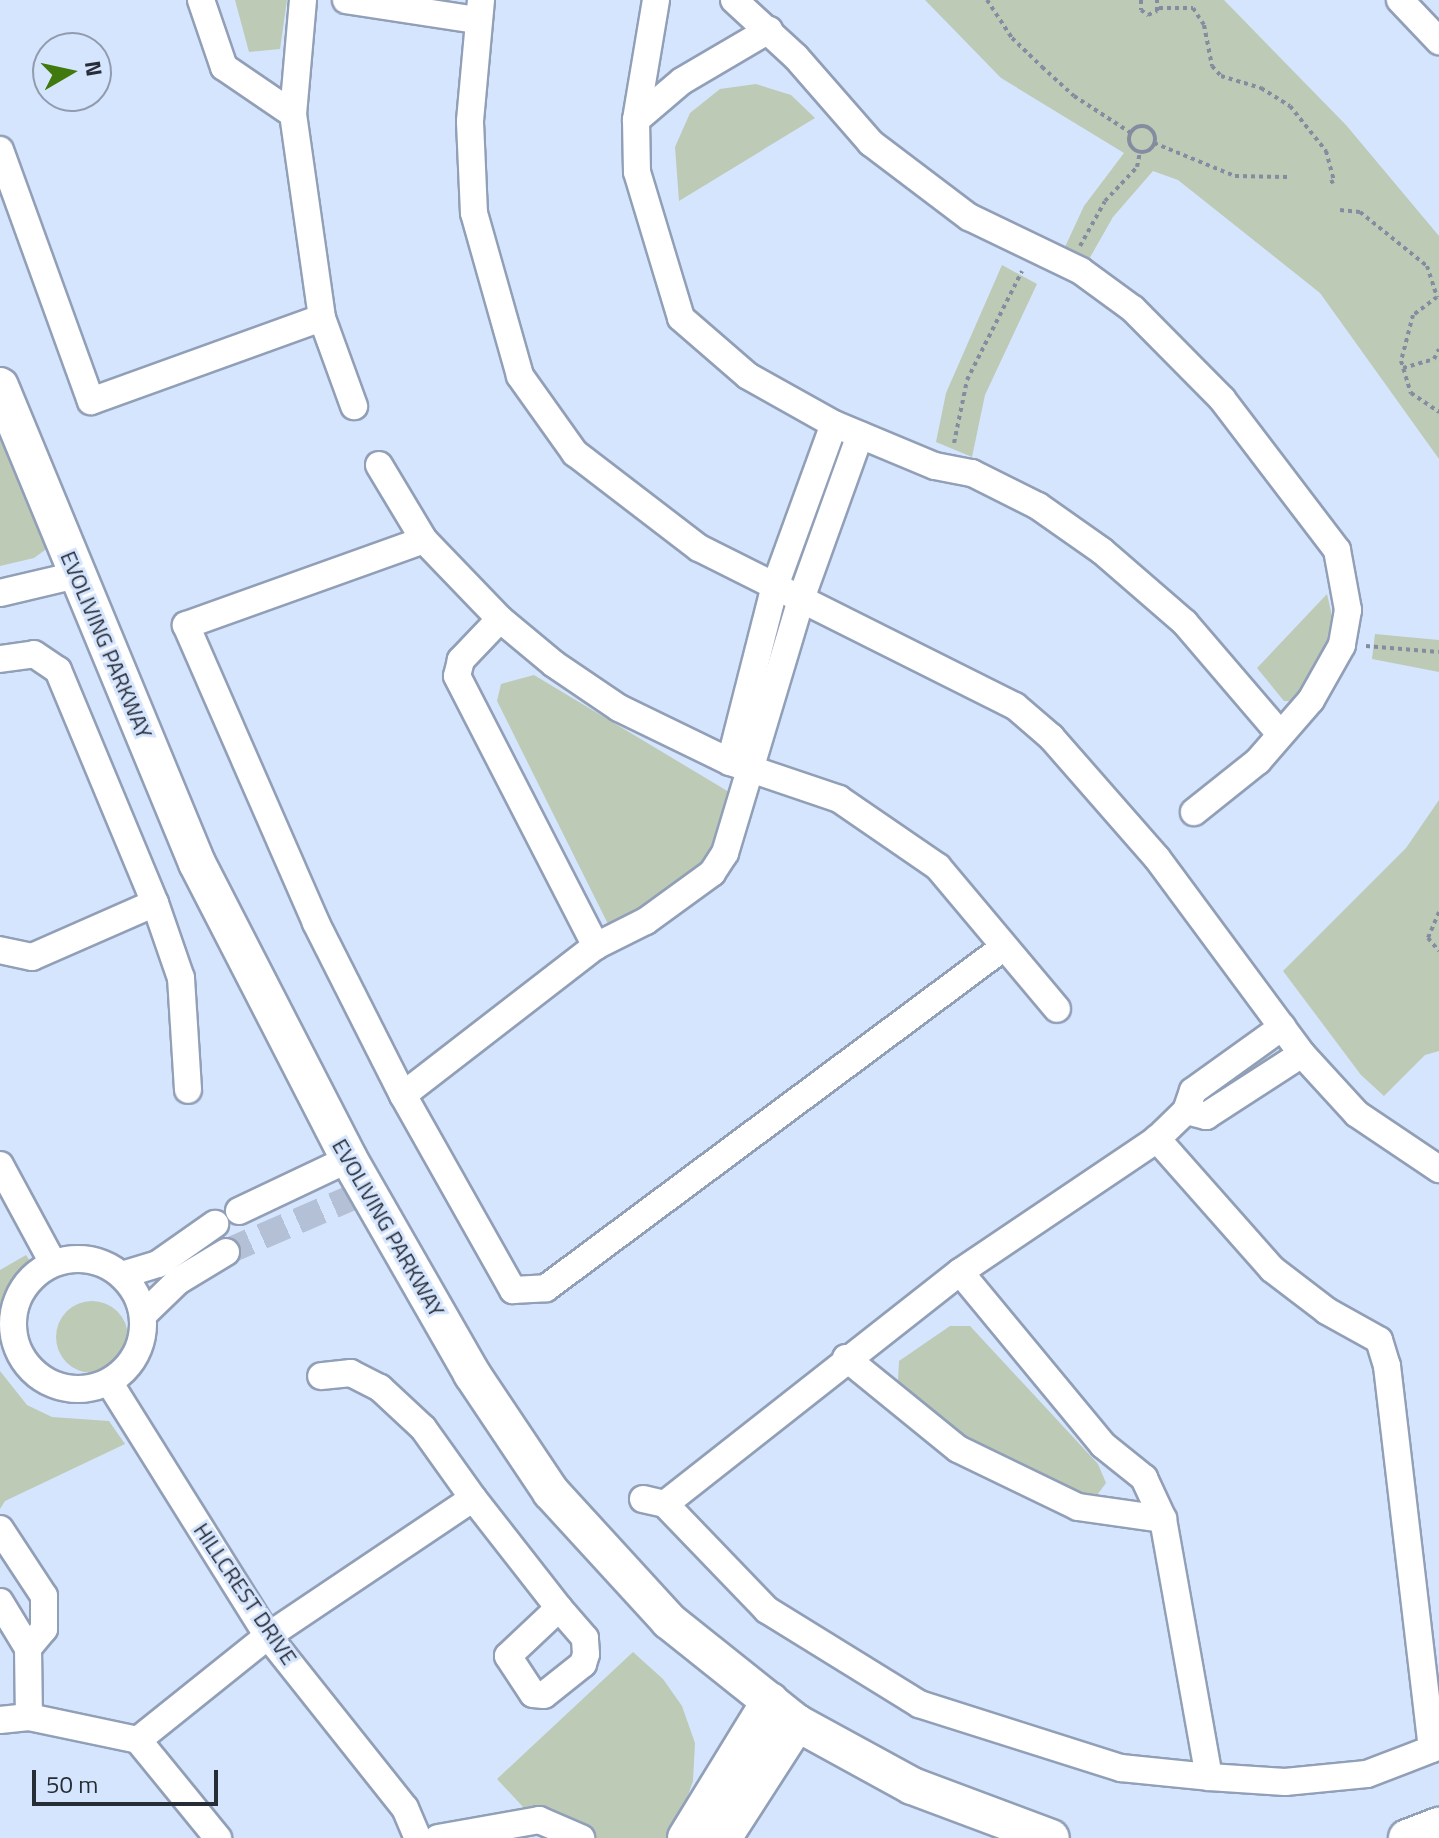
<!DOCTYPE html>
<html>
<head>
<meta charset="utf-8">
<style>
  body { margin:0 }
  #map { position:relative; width:1439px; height:1838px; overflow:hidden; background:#d6e5fe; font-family:"Titillium Web",sans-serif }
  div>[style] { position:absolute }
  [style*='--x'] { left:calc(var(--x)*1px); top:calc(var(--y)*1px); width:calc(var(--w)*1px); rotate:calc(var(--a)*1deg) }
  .green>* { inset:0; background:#bdcab6 }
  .round { border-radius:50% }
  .street-tunnel>* { height:26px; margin-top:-13px; transform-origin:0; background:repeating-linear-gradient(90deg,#b3c0d6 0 26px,transparent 0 39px) }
  .path>* { height:4px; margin-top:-2px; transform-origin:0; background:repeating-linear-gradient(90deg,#838d9f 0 4px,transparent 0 8px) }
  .path>.ring { margin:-2px; padding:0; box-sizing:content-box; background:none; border:4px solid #838d9f; border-radius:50% }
  .roads { filter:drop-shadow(2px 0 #919fb7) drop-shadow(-2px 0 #919fb7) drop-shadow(0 2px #919fb7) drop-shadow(0 -2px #919fb7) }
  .street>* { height:26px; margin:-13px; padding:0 13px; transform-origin:13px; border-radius:13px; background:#fff }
  .street>.ring { margin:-13px; padding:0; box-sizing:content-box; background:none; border:26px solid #fff; border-radius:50% }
  .secondary>* { height:36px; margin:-18px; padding:0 18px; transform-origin:18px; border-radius:18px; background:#fff }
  span { translate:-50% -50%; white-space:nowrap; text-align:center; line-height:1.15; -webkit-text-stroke:6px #d6e5fe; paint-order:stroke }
  .street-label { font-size:22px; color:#272d36 }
  .north { position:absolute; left:32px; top:32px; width:80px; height:80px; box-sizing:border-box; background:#d6e5fe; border:2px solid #909bae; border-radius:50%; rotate:81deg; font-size:22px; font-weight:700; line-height:32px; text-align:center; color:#272d36 }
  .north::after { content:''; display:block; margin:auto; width:28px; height:36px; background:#40790e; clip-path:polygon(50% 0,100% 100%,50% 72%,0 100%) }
  .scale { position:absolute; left:32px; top:1770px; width:186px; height:36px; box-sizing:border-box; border:4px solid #272d36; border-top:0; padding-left:10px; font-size:24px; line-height:28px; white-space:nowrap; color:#272d36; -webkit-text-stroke:6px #d6e5fe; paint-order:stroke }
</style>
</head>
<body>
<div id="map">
  <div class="green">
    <div style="clip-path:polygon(235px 0,287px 0,280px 49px,249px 52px)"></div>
    <div style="clip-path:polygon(925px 0,1224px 0,1346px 125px,1439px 236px,1439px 459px,1320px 293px,1178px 180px,1153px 171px,1113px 217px,1088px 261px,1064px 249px,1084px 206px,1124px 153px,1001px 78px)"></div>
    <div style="clip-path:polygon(756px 84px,791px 95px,815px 118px,679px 201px,675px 147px,690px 113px,720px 89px)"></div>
    <div style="clip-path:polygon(1002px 265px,1037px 284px,985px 395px,972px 457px,936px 442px,946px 393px)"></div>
    <div style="clip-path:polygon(0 429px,52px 545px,34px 558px,0 566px)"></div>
    <div style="clip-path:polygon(1327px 594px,1335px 629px,1329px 647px,1298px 701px,1284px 701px,1257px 668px)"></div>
    <div style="clip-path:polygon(1375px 634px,1439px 640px,1439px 672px,1372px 659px)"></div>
    <div style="clip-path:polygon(534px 675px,729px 792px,712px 868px,618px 929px,608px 924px,497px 701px,501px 684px)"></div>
    <div style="clip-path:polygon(1439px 800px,1439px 1051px,1425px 1055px,1384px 1096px,1361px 1075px,1283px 971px,1406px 848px)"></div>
    <div style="clip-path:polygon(26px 1255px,35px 1269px,0 1310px,0 1270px)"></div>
    <div class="round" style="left:56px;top:1301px;width:72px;height:72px"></div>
    <div style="clip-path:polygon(950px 1326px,970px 1326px,1098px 1464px,1106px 1483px,1094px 1499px,981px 1447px,925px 1407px,898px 1380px,899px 1361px)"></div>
    <div style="clip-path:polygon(0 1371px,27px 1405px,52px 1417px,109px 1421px,125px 1444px,5px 1501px,0 1509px)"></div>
    <div style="clip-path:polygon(633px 1652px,663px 1679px,682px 1706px,695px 1743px,693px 1781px,681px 1815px,666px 1838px,592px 1838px,536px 1821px,497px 1779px)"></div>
  </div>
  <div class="street-tunnel">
    <div style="--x:226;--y:1252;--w:154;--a:-23.4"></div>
  </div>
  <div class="path">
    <div style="--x:987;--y:0;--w:45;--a:56.7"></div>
    <div style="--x:1012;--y:38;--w:42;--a:44"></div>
    <div style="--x:1042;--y:67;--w:43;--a:42.2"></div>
    <div style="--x:1074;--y:96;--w:68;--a:33"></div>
    <div style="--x:1141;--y:0;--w:10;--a:90"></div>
    <div style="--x:1141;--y:10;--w:9;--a:36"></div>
    <div style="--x:1148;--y:15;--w:10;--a:-24"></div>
    <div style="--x:1157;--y:11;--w:11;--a:-90"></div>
    <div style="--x:1159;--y:8;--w:34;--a:0"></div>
    <div style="--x:1193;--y:8;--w:20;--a:57"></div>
    <div style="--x:1204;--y:25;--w:42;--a:79"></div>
    <div style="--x:1212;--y:66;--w:13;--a:48"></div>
    <div style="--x:1221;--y:76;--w:42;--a:16.7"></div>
    <div style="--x:1261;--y:88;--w:34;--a:32"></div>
    <div style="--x:1290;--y:106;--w:58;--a:51.3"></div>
    <div style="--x:1326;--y:151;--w:31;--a:75"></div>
    <div style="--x:1334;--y:181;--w:5;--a:158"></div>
    <div class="ring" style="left:1129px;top:126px;width:22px;height:22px"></div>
    <div style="--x:1154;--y:143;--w:87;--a:22.2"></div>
    <div style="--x:1235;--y:176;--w:54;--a:1.1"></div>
    <div style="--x:1340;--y:210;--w:20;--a:6"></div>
    <div style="--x:1360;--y:212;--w:86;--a:38.9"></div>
    <div style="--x:1427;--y:266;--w:33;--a:72"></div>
    <div style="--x:1437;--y:297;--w:30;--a:143"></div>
    <div style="--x:1413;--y:315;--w:48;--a:104.6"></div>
    <div style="--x:1401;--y:361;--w:34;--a:73"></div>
    <div style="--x:1411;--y:393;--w:34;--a:34"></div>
    <div style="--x:1080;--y:246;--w:51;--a:-60.9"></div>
    <div style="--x:1105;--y:201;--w:47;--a:-46.7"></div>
    <div style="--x:1137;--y:167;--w:15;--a:-79"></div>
    <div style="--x:1403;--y:368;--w:32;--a:-16"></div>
    <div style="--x:1434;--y:359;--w:11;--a:-63"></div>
    <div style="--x:954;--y:443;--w:64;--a:-78.3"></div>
    <div style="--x:967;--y:380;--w:122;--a:-63.2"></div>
    <div style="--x:1366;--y:646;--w:73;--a:4.7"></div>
    <div style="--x:1439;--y:912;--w:28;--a:113"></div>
    <div style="--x:1428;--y:938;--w:17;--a:50"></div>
  </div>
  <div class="roads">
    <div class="street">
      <div style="--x:201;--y:0;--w:71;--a:71.1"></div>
      <div style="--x:224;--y:67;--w:83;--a:34.3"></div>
      <div style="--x:303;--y:0;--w:114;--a:95"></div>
      <div style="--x:293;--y:114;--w:206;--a:81.9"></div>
      <div style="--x:322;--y:318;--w:94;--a:70"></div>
      <div style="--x:346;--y:0;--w:133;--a:8.7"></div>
      <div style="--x:481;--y:0;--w:122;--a:95.2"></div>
      <div style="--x:470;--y:122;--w:91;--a:87.5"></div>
      <div style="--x:474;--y:213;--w:169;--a:74.2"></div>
      <div style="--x:520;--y:376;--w:95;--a:54.5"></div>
      <div style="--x:575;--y:453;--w:156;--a:37.5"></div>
      <div style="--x:699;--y:548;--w:353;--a:26.6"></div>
      <div style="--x:1015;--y:706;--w:48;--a:40.7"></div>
      <div style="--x:1051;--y:737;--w:161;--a:48.8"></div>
      <div style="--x:1157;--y:858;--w:244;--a:53.5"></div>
      <div style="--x:1302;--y:1054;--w:81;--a:47.5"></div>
      <div style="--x:1357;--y:1114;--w:99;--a:33.9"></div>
      <div style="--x:656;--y:0;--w:122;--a:99.5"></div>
      <div style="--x:636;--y:120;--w:52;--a:88.9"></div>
      <div style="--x:637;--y:172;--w:152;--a:73.2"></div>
      <div style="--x:681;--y:318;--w:89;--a:40.9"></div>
      <div style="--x:748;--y:376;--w:98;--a:29.2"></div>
      <div style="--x:834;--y:424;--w:109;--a:22.6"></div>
      <div style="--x:935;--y:466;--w:38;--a:11"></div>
      <div style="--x:972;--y:473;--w:74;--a:26.6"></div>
      <div style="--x:1038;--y:506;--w:78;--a:35.1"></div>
      <div style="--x:1102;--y:551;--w:110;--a:40.9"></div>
      <div style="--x:1185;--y:623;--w:146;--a:49.4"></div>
      <div style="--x:734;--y:0;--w:84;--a:42.6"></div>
      <div style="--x:796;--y:57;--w:114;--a:48.9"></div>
      <div style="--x:871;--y:143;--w:123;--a:37.1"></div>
      <div style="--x:969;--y:217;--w:124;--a:25.7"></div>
      <div style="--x:1081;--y:271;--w:64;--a:36.2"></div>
      <div style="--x:1133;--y:309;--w:127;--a:45.3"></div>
      <div style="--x:1222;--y:399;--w:190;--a:52.7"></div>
      <div style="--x:1337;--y:550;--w:61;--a:79.6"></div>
      <div style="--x:1348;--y:610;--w:36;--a:100"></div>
      <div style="--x:1342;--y:645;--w:63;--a:119.4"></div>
      <div style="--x:1311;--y:700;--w:81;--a:131"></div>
      <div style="--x:1258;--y:761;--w:82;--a:141.4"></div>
      <div style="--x:1400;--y:0;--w:57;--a:46.4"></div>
      <div style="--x:636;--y:120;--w:60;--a:-40.3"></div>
      <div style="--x:682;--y:81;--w:101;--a:-30.4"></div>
      <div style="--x:0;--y:150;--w:267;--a:70.1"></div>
      <div style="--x:91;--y:401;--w:245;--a:-19.8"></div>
      <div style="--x:379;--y:465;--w:87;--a:59"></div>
      <div style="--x:424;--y:540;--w:110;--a:46.1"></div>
      <div style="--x:500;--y:619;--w:70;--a:39.8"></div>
      <div style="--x:554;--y:664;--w:78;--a:34.1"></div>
      <div style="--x:619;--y:708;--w:123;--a:25.9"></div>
      <div style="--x:730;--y:762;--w:115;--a:18.7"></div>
      <div style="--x:839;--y:799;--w:120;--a:34.5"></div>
      <div style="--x:938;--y:867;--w:185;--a:50"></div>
      <div style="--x:424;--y:540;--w:253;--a:160.3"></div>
      <div style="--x:186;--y:625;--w:325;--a:66.4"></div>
      <div style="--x:316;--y:923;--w:193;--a:63.2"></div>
      <div style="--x:403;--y:1095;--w:224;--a:60.6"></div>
      <div style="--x:513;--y:1290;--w:33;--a:-3"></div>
      <div style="--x:546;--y:1288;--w:571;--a:-36.67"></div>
      <div style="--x:0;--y:593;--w:79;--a:-13.2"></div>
      <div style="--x:500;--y:619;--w:57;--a:133.6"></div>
      <div style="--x:461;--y:660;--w:16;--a:104"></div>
      <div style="--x:457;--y:676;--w:304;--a:62.8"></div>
      <div style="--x:0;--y:659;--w:34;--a:-8"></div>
      <div style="--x:34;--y:654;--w:29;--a:34"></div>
      <div style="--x:58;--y:670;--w:252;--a:67.4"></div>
      <div style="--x:155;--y:903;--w:134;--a:156.3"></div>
      <div style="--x:32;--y:957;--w:33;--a:-168"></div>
      <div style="--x:730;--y:762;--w:182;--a:-75.7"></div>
      <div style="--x:775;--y:586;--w:172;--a:-70"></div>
      <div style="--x:155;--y:903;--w:79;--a:70.9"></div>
      <div style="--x:181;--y:978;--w:112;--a:86.4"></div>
      <div style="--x:403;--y:1095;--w:244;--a:-37.7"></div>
      <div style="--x:596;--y:946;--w:56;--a:-26.6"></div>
      <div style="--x:646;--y:921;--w:82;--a:-36"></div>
      <div style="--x:712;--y:873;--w:24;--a:-57"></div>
      <div style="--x:725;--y:853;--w:268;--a:-73.3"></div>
      <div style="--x:802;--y:596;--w:171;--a:-70.2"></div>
      <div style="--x:1186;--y:1111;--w:21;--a:14"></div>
      <div style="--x:1206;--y:1116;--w:114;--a:-32.9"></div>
      <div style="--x:0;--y:1165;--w:111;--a:61.6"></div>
      <div style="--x:239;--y:1211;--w:122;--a:-25.3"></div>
      <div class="ring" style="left:13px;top:1259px;width:104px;height:104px"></div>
      <div style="--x:960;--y:1272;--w:224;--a:50.4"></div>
      <div style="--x:1103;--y:1445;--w:53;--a:38.8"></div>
      <div style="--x:1144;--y:1478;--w:45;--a:65.1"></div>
      <div style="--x:1163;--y:1519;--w:262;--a:79.9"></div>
      <div style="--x:122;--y:1275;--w:38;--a:-17"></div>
      <div style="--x:158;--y:1264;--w:70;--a:-35.1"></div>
      <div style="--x:143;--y:1315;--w:49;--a:-44.2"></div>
      <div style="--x:178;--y:1281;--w:56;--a:-31.1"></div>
      <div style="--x:846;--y:1358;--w:144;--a:39.1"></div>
      <div style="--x:958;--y:1449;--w:133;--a:25.8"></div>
      <div style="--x:1078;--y:1507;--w:86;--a:8"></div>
      <div style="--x:109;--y:1382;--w:300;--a:58"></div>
      <div style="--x:268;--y:1636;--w:220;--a:51.5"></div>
      <div style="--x:405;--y:1808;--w:33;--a:67"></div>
      <div style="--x:473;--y:1498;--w:140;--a:52"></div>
      <div style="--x:559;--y:1608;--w:70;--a:136.7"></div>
      <div style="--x:508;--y:1656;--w:45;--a:56.7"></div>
      <div style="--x:533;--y:1694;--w:11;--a:5"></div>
      <div style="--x:544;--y:1695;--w:50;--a:-38.5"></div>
      <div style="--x:583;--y:1664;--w:10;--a:-73"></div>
      <div style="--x:586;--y:1654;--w:16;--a:-94"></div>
      <div style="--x:585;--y:1638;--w:40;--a:-131"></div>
      <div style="--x:643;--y:1499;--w:23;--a:13"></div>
      <div style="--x:665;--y:1504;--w:375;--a:-38.2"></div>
      <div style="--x:960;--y:1272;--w:238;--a:-34"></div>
      <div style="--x:1157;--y:1139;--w:40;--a:-44"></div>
      <div style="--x:1186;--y:1111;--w:21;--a:-71"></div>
      <div style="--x:1193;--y:1091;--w:110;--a:-35.7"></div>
      <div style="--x:665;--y:1504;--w:147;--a:46.1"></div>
      <div style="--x:767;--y:1610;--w:179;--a:31.7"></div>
      <div style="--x:919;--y:1704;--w:212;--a:17.6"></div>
      <div style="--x:1121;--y:1768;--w:88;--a:5.8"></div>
      <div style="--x:1209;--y:1777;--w:76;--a:3.8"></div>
      <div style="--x:1285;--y:1782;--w:82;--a:-5.6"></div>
      <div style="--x:1367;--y:1774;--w:70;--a:-21"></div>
      <div style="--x:1432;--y:1749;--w:386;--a:-96.7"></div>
      <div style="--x:1387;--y:1366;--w:27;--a:-107"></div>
      <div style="--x:1379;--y:1340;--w:60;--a:-150.9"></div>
      <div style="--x:1327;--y:1311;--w:69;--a:-142.6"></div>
      <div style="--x:1272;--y:1269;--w:174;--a:-131.5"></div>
      <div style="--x:0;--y:1529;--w:80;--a:56.7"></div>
      <div style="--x:44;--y:1596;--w:33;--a:90"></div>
      <div style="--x:44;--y:1629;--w:25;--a:130"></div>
      <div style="--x:0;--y:1602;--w:54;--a:58.7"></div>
      <div style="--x:28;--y:1648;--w:69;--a:89.2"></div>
      <div style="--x:0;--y:1720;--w:29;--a:-6"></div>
      <div style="--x:29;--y:1717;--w:111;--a:11.9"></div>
      <div style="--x:138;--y:1740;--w:166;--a:-38.7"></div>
      <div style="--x:268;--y:1636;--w:247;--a:-33.9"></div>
      <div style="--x:473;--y:1498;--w:86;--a:-125.5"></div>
      <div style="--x:423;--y:1428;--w:59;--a:-137.1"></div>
      <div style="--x:380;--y:1388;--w:33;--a:-153"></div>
      <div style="--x:351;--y:1373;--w:30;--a:174"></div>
      <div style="--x:138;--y:1740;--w:127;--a:50.8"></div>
      <div style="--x:438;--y:1838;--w:103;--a:-10.1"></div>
      <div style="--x:539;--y:1820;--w:46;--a:23.2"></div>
    </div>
    <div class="secondary">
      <div style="--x:0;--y:386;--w:516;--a:67.56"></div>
      <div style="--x:197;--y:863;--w:333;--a:62.8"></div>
      <div style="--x:349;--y:1159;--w:248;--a:60.2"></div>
      <div style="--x:472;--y:1374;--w:142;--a:56.2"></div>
      <div style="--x:551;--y:1492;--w:175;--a:47.5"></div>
      <div style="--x:669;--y:1621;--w:164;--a:38.6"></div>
      <div style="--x:797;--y:1723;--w:131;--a:28.7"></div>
      <div style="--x:912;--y:1786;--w:148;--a:20.5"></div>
      <div style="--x:686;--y:1838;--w:161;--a:-58.5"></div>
      <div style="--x:723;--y:1838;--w:137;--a:-57.2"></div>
      <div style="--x:1407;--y:1838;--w:34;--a:-21"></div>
    </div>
  </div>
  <div class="street-label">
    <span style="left:106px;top:645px;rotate:67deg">EVOLIVING PARKWAY</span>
    <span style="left:388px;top:1228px;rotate:60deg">EVOLIVING PARKWAY</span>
    <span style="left:245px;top:1594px;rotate:56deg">HILLCREST DRIVE</span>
  </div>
  <div class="north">N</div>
  <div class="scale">50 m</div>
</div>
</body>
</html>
